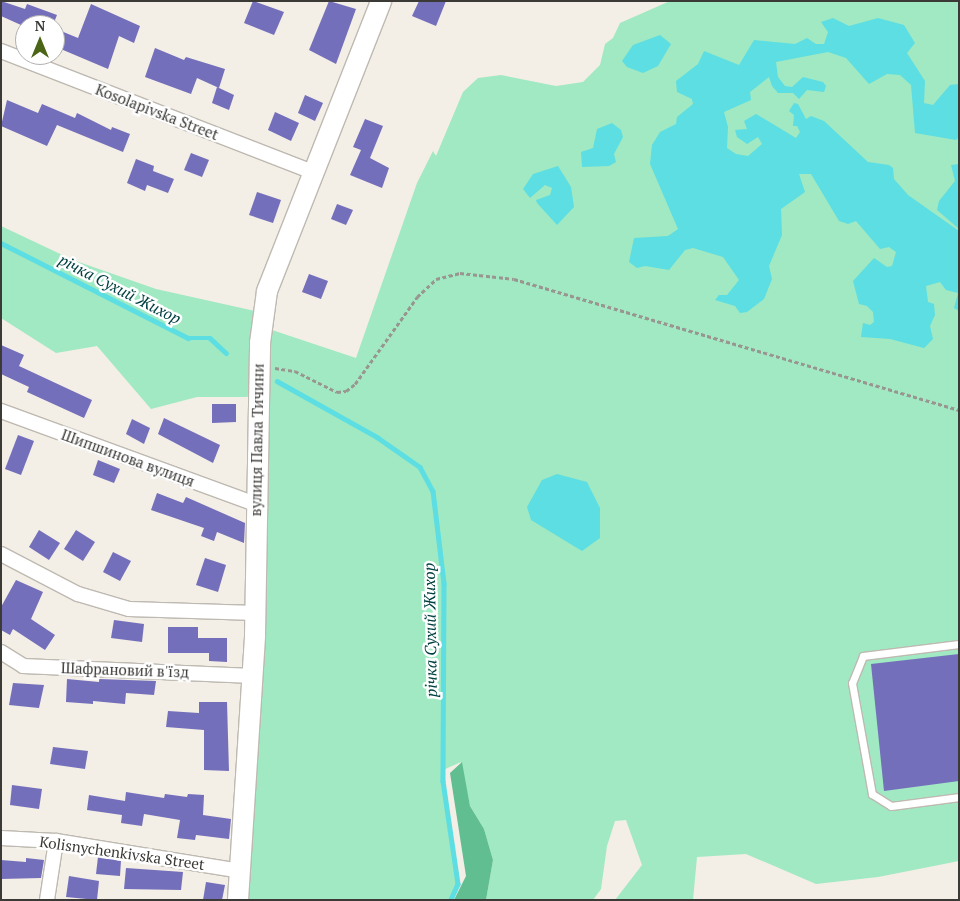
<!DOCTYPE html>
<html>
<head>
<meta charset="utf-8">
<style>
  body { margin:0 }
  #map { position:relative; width:960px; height:901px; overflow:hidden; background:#f3eee6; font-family:"PT Serif",serif }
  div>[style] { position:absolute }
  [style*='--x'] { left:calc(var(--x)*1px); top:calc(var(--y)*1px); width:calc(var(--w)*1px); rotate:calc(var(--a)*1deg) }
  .green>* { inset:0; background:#a0e9c2 }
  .forest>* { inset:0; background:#60be91 }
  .water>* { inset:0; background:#5cdee2 }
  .stream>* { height:4.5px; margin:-2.25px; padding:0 2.25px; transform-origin:2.25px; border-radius:2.25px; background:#5cdee2 }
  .building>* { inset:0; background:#746fba }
  .path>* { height:2.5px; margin-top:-1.25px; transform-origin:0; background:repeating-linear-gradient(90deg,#999590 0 4px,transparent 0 6.5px) }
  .roads { filter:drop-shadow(1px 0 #beb9b1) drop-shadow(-1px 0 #beb9b1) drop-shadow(0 1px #beb9b1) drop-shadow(0 -1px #beb9b1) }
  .service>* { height:7px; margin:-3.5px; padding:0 3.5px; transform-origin:3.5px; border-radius:3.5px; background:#fff }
  .minor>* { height:14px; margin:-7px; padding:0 7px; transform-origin:7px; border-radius:7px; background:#fff }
  .secondary>* { height:20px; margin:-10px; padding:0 10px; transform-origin:10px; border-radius:10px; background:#fff }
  span { translate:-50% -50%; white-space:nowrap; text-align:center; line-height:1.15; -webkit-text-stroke:5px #fff; paint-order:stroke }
  .street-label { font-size:15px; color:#3c3a37 }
  .water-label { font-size:16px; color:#004042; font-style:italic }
  .frame { position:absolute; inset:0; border:2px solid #3c3a37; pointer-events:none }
  .north { position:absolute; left:15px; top:15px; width:50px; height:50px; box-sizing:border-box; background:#fff; border:1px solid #b1b0af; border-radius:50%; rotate:0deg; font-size:14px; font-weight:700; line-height:20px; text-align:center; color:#3c3a37 }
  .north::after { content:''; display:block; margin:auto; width:18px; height:22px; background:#4b6516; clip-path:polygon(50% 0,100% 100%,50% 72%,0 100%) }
</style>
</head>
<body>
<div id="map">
  <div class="green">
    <div style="clip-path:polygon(670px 1px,959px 1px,959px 861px,878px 877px,816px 884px,746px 854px,697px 857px,693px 900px,615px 900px,642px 865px,626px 820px,615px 821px,607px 846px,601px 889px,593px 900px,486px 900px,493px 860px,484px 829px,470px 806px,461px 762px,443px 770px,458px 884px,450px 900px,238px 900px,254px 392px,247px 397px,197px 397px,151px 409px,97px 346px,56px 353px,1px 318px,1px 226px,73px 260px,156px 289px,264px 313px,263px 327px,356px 358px,417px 183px,433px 151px,436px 156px,463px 92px,478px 78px,501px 75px,556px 86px,583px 82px,600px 65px,605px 44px,613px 38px,620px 23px)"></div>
  </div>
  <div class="forest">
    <div style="clip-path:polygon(462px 762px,470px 806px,484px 829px,493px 860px,486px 900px,454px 900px,466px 876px,450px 773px)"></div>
  </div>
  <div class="water">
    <div style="clip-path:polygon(833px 18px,849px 26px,878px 18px,904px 25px,915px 43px,907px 53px,925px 81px,924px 103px,933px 105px,950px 85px,959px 84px,959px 137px,956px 140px,915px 133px,911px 85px,900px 75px,887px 74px,869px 84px,846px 58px,828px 52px,776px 62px,778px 77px,785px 86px,792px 87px,803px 77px,823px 82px,826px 86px,824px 92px,807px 90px,799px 99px,793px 93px,778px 93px,772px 86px,769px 77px,750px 92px,751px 100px,724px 112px,728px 127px,727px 148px,736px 154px,748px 156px,762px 144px,758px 137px,747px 144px,737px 137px,735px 130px,747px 129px,744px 121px,756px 114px,796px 138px,800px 132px,797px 126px,793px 126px,794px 115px,789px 111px,794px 103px,798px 104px,806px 119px,811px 116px,824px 121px,868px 162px,889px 165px,893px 168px,894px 179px,908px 195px,959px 231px,959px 311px,954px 308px,958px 293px,946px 290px,940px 282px,926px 286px,928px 302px,934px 304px,935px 315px,930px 326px,933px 339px,924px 348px,890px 339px,861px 337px,863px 323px,870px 325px,874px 322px,873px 312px,867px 306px,859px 304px,853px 281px,874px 258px,887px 267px,892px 266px,896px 252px,889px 247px,880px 249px,856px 221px,848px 224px,839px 221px,811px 174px,799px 174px,805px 192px,781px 209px,782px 235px,769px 266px,772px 279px,764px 299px,747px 312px,740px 313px,735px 306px,715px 300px,719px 295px,727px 295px,739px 280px,723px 257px,693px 248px,685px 250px,669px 270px,645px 266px,637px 268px,629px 262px,634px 238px,668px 236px,678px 229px,650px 164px,652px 145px,660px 132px,676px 124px,677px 117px,693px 104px,692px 99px,677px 92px,676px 81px,698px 64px,704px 51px,739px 65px,754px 40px,795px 44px,807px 38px,816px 44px,824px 44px,828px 32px,821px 22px)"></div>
    <div style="clip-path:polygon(660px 35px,671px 44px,658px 66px,643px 73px,627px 67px,622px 61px,633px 45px)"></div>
    <div style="clip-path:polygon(612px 123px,621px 130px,623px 137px,614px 154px,616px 162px,609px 166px,582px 167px,581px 152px,593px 148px,597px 129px)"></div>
    <div style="clip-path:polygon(959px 164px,959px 227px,958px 228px,937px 210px,939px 201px,955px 181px,951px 165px)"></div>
    <div style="clip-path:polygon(558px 166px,571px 187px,574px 207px,557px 225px,537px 203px,536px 200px,550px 195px,552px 188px,545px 185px,530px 198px,523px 189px,533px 174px)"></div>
    <div style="clip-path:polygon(557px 474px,587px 482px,600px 508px,600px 538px,582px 551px,531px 520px,527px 507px,542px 480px)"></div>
  </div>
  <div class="stream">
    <div style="--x:1;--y:243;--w:210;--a:26.9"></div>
    <div style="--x:188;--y:338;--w:22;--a:0"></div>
    <div style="--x:210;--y:338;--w:22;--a:43"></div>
    <div style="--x:277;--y:381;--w:115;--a:29.2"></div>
    <div style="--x:377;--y:437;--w:52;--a:34.9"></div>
    <div style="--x:420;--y:467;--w:27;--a:62"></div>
    <div style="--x:433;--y:491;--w:93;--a:83.2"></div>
    <div style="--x:444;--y:583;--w:198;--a:90.3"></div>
    <div style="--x:443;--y:781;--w:104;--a:81.7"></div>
    <div style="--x:458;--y:884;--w:17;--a:114"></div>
  </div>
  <div class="building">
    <div style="clip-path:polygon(1px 1px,25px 9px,27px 4px,57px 15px,53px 25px,21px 25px,1px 16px)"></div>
    <div style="clip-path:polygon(253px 1px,284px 12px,274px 35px,244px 23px)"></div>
    <div style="clip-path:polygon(329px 1px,356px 9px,336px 64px,309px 50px)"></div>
    <div style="clip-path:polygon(419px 1px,446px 1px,436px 26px,412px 16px)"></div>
    <div style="clip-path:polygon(91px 4px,140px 26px,134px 43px,119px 36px,108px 69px,56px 47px,61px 31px,78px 38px)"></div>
    <div style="clip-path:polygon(155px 48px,184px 60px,186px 57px,225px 69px,219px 88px,197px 78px,191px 94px,145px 77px)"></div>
    <div style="clip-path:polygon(217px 87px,234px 95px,229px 110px,212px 103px)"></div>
    <div style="clip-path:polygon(305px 95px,323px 103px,315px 121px,298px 113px)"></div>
    <div style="clip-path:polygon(7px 100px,38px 113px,42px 104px,75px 118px,77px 113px,111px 130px,112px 127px,130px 134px,123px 152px,57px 125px,47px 146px,1px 126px)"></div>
    <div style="clip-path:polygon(275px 112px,299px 123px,291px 141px,268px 130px)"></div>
    <div style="clip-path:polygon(365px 119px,383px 126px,370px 158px,389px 168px,382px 188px,350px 175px,361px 150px,353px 147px)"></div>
    <div style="clip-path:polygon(191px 153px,209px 160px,202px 177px,184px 170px)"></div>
    <div style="clip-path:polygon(136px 159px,154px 166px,153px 171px,174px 179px,168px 193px,147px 185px,145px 191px,127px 183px)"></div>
    <div style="clip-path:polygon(257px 192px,281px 200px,273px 223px,249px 215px)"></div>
    <div style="clip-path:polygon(337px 204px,353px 210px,346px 225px,331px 219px)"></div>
    <div style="clip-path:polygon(309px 274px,328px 281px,321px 299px,302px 292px)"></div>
    <div style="clip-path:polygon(1px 345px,24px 355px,19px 366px,92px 400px,84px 418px,27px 392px,29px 387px,1px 374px)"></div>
    <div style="clip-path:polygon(212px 404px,236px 404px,236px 422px,212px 423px)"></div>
    <div style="clip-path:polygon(164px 418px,220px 445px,213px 463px,158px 434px)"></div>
    <div style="clip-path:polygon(132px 419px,150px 428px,144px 444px,126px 434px)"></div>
    <div style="clip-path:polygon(18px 435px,34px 441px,21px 475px,5px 469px)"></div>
    <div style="clip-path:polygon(98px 460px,120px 469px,114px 483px,93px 475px)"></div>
    <div style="clip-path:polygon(157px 493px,183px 503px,186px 497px,245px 523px,244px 543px,217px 532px,214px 541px,201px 536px,204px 528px,151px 510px)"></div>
    <div style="clip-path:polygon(39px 530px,60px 543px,49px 560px,29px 547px)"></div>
    <div style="clip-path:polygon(76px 530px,95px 542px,83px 561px,64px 549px)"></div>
    <div style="clip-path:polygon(113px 552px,131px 561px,120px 581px,103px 572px)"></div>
    <div style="clip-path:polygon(205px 558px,226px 565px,218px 592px,196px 585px)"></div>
    <div style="clip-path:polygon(16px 580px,43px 592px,31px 619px,55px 635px,45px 650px,13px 629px,10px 635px,1px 630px,1px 607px)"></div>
    <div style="clip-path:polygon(114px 620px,144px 624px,142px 642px,111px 638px)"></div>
    <div style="clip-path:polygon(168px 627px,198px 627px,198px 638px,227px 638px,227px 662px,209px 661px,209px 653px,168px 653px)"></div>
    <div style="clip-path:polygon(959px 654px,959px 781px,884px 791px,871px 664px)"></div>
    <div style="clip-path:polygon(67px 679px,99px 682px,99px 679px,156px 681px,154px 695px,126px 693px,125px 704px,93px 701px,93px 704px,66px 702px)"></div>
    <div style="clip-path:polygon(13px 683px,44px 685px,39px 708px,9px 705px)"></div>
    <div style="clip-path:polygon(199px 702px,227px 702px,229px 771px,204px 770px,204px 730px,166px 727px,168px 711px,199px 713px)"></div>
    <div style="clip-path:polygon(53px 747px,88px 751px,85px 769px,50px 764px)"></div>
    <div style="clip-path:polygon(12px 785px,42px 789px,39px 809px,10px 805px)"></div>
    <div style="clip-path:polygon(126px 792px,164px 798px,165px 794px,187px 797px,188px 794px,204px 795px,203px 815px,231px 819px,229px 839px,196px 835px,195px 840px,177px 838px,180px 820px,144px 814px,142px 826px,121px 823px,122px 815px,87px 810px,89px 795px,125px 801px)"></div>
    <div style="clip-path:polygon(98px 857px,121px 860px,120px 876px,96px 874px)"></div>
    <div style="clip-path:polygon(26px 858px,44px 860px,41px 878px,1px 879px,1px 860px,26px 862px)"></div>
    <div style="clip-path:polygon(126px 868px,183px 872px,181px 890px,124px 889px)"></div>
    <div style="clip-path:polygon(69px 876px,99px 881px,97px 900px,66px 897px)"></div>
    <div style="clip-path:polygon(206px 882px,225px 885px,222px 900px,203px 900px)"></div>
  </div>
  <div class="path">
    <div style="--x:275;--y:368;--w:20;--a:9"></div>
    <div style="--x:295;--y:371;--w:47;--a:26.6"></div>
    <div style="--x:337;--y:392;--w:9;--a:-6"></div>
    <div style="--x:346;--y:391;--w:11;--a:-38"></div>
    <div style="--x:355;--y:384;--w:107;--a:-54.5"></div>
    <div style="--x:417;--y:297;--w:26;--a:-43"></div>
    <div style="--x:436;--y:279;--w:25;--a:-14"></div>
    <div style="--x:460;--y:273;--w:54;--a:6.3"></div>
    <div style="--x:514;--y:279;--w:464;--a:16.4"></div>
  </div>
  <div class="roads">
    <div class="service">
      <div style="--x:959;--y:644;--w:97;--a:172.9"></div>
      <div style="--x:863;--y:656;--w:29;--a:112"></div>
      <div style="--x:852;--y:683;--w:113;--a:79.8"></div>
      <div style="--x:872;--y:794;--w:22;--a:32"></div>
      <div style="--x:891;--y:806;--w:69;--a:-7.5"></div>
    </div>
    <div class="minor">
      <div style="--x:1;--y:51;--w:335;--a:21.2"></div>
      <div style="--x:1;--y:411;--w:270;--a:20.1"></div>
      <div style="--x:1;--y:554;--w:87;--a:27.5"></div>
      <div style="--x:78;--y:594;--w:53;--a:16.4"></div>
      <div style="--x:129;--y:609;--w:127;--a:1.8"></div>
      <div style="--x:1;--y:652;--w:26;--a:32"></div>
      <div style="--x:23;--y:666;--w:230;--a:2.5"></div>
      <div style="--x:1;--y:838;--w:55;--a:3.1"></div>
      <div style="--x:56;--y:841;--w:188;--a:9.2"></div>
      <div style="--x:47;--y:900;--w:60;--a:-81.3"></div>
    </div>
    <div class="secondary">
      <div style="--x:238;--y:900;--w:266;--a:-86.3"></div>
      <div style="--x:255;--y:635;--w:292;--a:-89"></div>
      <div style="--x:260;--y:343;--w:52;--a:-82.3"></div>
      <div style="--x:267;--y:291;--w:312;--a:-68.5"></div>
    </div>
  </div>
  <div class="street-label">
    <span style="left:157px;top:112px;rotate:21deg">Kosolapivska Street</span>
    <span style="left:257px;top:440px;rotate:-89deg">вулиця Павла Тичини</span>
    <span style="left:128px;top:458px;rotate:20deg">Шипшинова вулиця</span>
    <span style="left:125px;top:670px;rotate:2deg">Шафрановий в'їзд</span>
    <span style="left:122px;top:853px;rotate:8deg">Kolisnychenkivska Street</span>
  </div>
  <div class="water-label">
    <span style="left:120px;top:289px;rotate:27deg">річка Сухий Жихор</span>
    <span style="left:430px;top:630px;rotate:-91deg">річка Сухий Жихор</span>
  </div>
  <div class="frame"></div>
  <div class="north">N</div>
</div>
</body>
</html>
